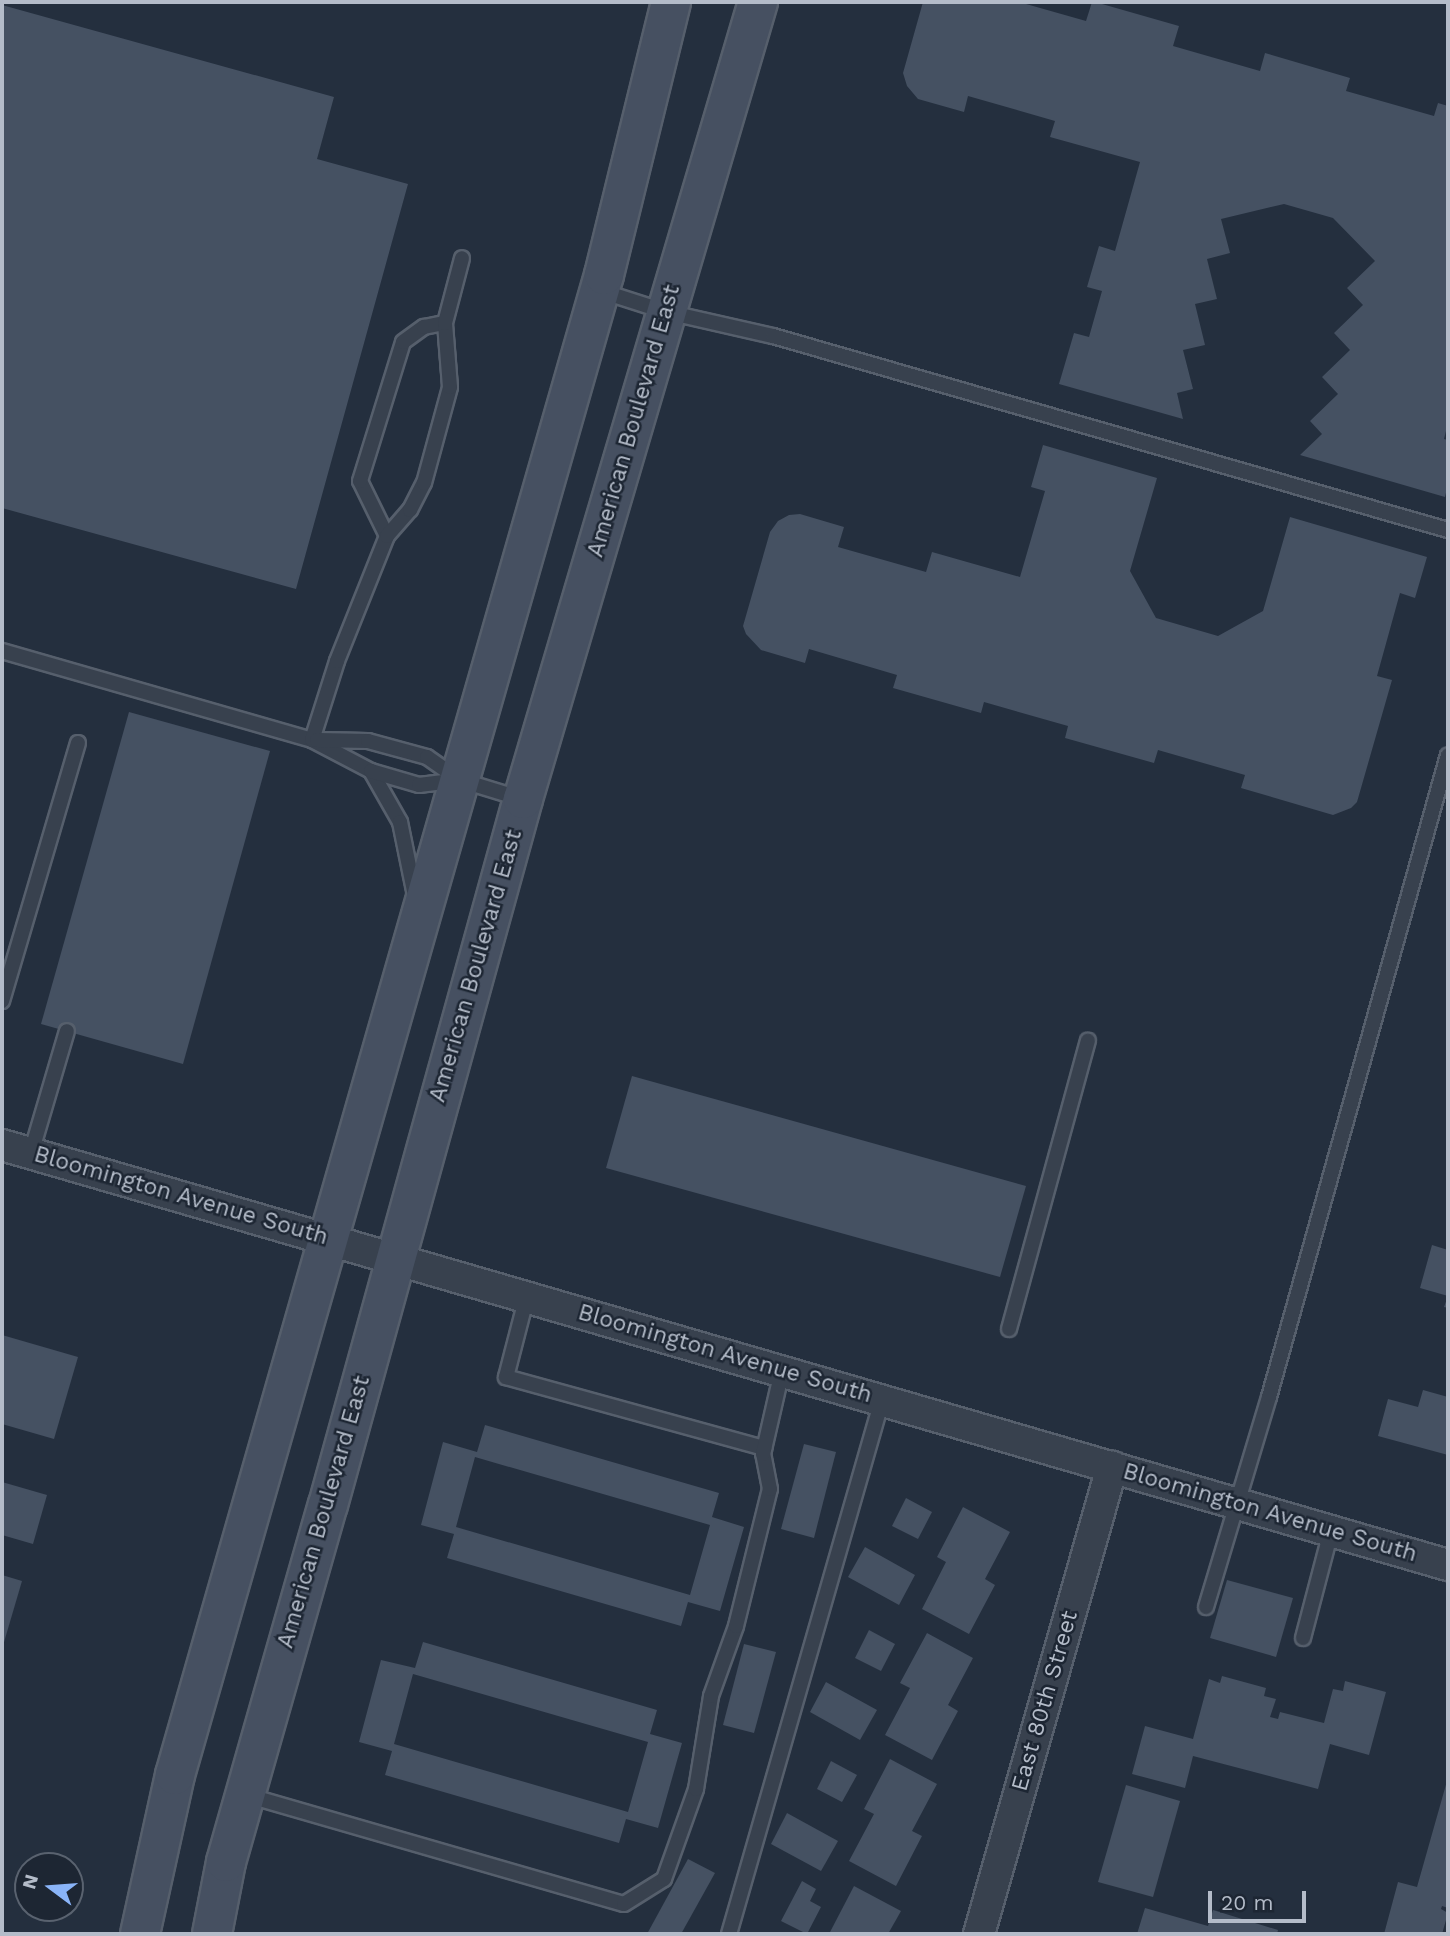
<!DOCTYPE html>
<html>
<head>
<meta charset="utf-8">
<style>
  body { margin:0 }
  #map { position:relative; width:1450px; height:1936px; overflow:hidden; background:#242f3e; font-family:"Work Sans",sans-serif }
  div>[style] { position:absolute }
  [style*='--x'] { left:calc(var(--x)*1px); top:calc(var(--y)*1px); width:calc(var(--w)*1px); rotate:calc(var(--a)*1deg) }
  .building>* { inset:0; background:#455162 }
  .roads { filter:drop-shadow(2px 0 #565f6c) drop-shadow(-2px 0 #565f6c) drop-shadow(0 2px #565f6c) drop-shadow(0 -2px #565f6c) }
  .lane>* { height:14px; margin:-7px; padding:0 7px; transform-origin:7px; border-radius:7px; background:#38414e }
  .street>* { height:30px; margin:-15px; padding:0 15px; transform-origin:15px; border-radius:15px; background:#38414e }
  .secondary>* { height:38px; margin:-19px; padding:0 19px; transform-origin:19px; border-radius:19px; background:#465061 }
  span { translate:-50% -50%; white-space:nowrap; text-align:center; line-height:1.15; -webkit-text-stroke:5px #1d2633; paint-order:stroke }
  .street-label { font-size:23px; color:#b4bcc9 }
  .frame { position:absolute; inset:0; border:4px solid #b4bcc9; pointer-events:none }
  .north { position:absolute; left:14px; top:1852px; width:70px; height:70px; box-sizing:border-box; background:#1d2633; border:2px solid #59626f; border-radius:50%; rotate:286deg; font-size:19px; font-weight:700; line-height:28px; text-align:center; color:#b4bcc9 }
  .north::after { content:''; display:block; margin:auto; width:24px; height:32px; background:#8ab4f8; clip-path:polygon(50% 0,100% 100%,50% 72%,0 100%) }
  .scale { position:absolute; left:1208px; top:1891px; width:98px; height:32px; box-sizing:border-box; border:4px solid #b4bcc9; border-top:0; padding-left:9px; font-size:21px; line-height:24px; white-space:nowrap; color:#b4bcc9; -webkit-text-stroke:5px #1d2633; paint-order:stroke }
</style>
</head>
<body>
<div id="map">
  <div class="building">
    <div style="clip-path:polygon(923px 2px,1019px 2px,1086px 21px,1092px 2px,1095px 2px,1179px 26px,1173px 46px,1260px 71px,1265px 53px,1350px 78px,1346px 91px,1434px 116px,1438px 103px,1448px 106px,1448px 423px,1444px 439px,1448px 440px,1448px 484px,1445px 497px,1300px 455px,1322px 434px,1310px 421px,1338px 394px,1322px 377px,1350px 350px,1334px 333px,1363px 305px,1347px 288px,1375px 261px,1333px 218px,1284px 204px,1221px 219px,1230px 253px,1207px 259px,1217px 299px,1195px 304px,1205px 345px,1183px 350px,1193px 389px,1177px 393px,1183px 419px,1059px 384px,1074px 333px,1089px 337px,1102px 291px,1087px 287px,1099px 246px,1115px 251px,1140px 162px,1050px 137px,1055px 121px,968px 96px,964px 112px,918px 99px,907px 86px,903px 73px)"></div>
    <div style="clip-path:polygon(2px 5px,334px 97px,317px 159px,408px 184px,296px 589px,2px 508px)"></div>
    <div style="clip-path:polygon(1043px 445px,1157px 478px,1130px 571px,1156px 618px,1218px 636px,1263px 611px,1290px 517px,1427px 557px,1415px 598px,1400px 593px,1377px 676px,1392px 680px,1357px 802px,1351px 808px,1333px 815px,1241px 788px,1245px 775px,1158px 750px,1154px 763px,1065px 738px,1068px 726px,984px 702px,981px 713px,893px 688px,897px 675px,809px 649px,805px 663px,761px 650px,746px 634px,743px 626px,770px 532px,778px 521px,789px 515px,800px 514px,844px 527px,838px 547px,926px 572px,932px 552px,1020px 577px,1045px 491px,1031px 487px)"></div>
    <div style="clip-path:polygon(129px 712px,270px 751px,183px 1064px,41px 1024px)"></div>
    <div style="clip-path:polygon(632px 1076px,1026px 1186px,1000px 1277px,606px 1168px)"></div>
    <div style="clip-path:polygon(1432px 1245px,1448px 1250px,1448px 1308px,1444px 1307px,1448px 1296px,1420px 1288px)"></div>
    <div style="clip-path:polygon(2px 1335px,78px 1357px,54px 1439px,2px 1424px)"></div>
    <div style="clip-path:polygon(1423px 1390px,1448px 1397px,1448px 1455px,1378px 1436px,1388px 1399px,1418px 1407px)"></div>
    <div style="clip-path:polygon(evenodd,485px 1425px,719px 1493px,712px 1517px,744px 1527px,720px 1611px,688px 1602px,681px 1626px,447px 1558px,454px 1534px,421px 1525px,443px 1442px,477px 1452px,485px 1425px,475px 1457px,710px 1525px,690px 1595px,456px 1527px,475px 1457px)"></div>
    <div style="clip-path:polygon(804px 1444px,836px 1452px,814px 1538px,781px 1529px)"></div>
    <div style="clip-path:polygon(2px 1482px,47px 1495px,33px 1544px,2px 1535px)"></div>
    <div style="clip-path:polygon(906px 1498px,932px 1512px,918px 1539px,892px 1526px)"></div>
    <div style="clip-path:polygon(963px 1507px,1010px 1532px,985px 1579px,995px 1585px,969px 1634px,922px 1609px,946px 1562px,937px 1557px)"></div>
    <div style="clip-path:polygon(865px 1547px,915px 1575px,899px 1605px,848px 1577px)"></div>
    <div style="clip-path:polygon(2px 1575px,22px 1581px,2px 1649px)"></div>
    <div style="clip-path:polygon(1227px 1580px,1293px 1598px,1276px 1657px,1210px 1638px)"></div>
    <div style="clip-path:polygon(869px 1630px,895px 1644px,881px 1671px,855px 1658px)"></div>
    <div style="clip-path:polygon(927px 1633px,973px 1658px,948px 1705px,958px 1711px,932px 1760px,885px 1735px,910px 1688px,900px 1683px)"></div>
    <div style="clip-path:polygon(evenodd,423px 1642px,657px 1710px,650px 1734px,682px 1743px,658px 1828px,626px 1819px,619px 1843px,385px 1775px,392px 1751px,359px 1742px,381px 1660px,415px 1668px,423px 1642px,413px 1674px,648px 1742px,628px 1812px,394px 1744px,413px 1674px)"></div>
    <div style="clip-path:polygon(744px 1644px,776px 1652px,754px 1733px,723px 1725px)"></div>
    <div style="clip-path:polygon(1222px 1676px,1266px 1688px,1264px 1696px,1276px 1699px,1270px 1717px,1278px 1719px,1280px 1712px,1324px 1723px,1333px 1689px,1343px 1691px,1345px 1681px,1386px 1692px,1369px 1755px,1330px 1744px,1318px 1789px,1193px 1756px,1185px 1788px,1132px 1774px,1145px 1726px,1193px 1739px,1209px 1679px,1220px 1683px)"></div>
    <div style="clip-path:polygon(826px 1682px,877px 1710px,860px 1740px,810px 1712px)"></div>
    <div style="clip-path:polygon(890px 1759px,937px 1784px,912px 1831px,922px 1836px,896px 1886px,849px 1861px,874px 1814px,864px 1809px)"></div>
    <div style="clip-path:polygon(831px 1761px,857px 1775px,842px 1802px,817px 1789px)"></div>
    <div style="clip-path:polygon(1447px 1781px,1448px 1908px,1442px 1906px,1441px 1909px,1448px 1913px,1442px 1934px,1384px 1934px,1398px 1882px,1417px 1887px)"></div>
    <div style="clip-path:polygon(1126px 1785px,1180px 1801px,1153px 1897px,1098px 1882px)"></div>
    <div style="clip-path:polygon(787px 1813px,838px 1841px,821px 1871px,771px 1844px)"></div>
    <div style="clip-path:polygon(688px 1859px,715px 1873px,681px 1934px,647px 1934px)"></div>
    <div style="clip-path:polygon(802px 1881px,816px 1889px,810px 1901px,821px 1907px,807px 1934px,781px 1921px)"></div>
    <div style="clip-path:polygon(854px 1886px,901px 1911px,888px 1934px,829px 1934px)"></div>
    <div style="clip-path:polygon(1145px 1908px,1208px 1926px,1213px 1910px,1278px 1930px,1277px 1934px,1137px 1934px)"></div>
  </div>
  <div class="roads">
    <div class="lane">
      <div style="--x:601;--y:291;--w:69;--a:17.7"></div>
      <div style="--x:667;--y:312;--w:109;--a:12.8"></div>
      <div style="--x:773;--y:336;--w:702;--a:16.04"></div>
      <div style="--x:387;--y:536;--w:61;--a:-116.1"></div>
      <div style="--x:360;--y:481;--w:145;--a:-72.8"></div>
      <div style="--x:403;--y:342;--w:26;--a:-36"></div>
      <div style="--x:424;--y:327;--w:21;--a:-11"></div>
      <div style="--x:2;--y:651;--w:323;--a:16"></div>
      <div style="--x:312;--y:740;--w:67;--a:27.7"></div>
      <div style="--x:371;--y:771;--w:59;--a:60.4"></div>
      <div style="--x:400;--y:822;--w:76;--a:78.5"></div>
      <div style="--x:312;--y:740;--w:83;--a:-72.4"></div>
      <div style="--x:337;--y:661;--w:135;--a:-68.2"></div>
      <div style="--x:387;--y:536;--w:35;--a:-49"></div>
      <div style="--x:410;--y:510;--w:30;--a:-63"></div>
      <div style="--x:424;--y:483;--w:99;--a:-74.8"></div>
      <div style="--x:450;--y:387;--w:64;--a:-94.5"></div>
      <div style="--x:445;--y:323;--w:67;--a:-75.3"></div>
      <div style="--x:317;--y:740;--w:51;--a:1.1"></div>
      <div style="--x:368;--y:741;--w:61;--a:15.2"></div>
      <div style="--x:427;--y:757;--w:40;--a:34.9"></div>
      <div style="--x:460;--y:780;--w:65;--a:17"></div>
      <div style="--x:371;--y:771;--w:50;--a:16.3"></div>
      <div style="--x:419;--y:785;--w:39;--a:-7"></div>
      <div style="--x:2;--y:1001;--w:269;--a:-73.6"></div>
      <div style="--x:31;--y:1153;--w:127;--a:-73.6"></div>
      <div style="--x:527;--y:1296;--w:84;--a:104.5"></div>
      <div style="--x:506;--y:1377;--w:268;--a:15.4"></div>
      <div style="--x:1009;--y:1329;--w:299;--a:-74.7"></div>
      <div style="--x:1206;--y:1607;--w:219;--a:-73.3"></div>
      <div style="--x:1269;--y:1397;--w:666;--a:-74.42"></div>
      <div style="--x:1303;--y:1638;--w:111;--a:-75.3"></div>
      <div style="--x:246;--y:1795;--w:393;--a:16.1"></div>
      <div style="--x:624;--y:1904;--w:47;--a:-32"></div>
      <div style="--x:664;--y:1879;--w:96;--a:-70.4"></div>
      <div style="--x:696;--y:1789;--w:94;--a:-80.8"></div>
      <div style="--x:711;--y:1696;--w:74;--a:-70.3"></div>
      <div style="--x:736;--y:1626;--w:141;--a:-76.1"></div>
      <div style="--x:770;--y:1489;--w:36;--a:-101"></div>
      <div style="--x:763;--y:1454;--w:85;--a:-77.1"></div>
      <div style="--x:729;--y:1934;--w:555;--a:-74.01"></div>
    </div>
    <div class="street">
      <div style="--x:2;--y:1145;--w:1506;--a:16.2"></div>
      <div style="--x:979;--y:1934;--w:486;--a:-74.1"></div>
    </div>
    <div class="secondary">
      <div style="--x:140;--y:1934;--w:163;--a:-77.6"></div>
      <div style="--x:175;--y:1775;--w:1560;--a:-74.04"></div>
      <div style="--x:604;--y:275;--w:281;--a:-76.2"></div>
      <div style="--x:212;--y:1934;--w:73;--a:-79"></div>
      <div style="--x:226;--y:1862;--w:371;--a:-74.1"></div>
      <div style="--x:328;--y:1505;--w:732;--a:-74.56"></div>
      <div style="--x:523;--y:799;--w:831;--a:-73.57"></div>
    </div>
  </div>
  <div class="street-label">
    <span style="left:634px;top:421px;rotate:-74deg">American Boulevard East</span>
    <span style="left:476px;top:966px;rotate:-74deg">American Boulevard East</span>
    <span style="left:181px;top:1196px;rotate:16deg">Bloomington Avenue South</span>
    <span style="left:725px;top:1354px;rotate:16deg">Bloomington Avenue South</span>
    <span style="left:324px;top:1512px;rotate:-74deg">American Boulevard East</span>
    <span style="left:1270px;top:1513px;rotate:16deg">Bloomington Avenue South</span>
    <span style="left:1045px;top:1701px;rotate:-74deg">East 80th Street</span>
  </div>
  <div class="frame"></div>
  <div class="north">N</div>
  <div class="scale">20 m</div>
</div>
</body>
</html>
